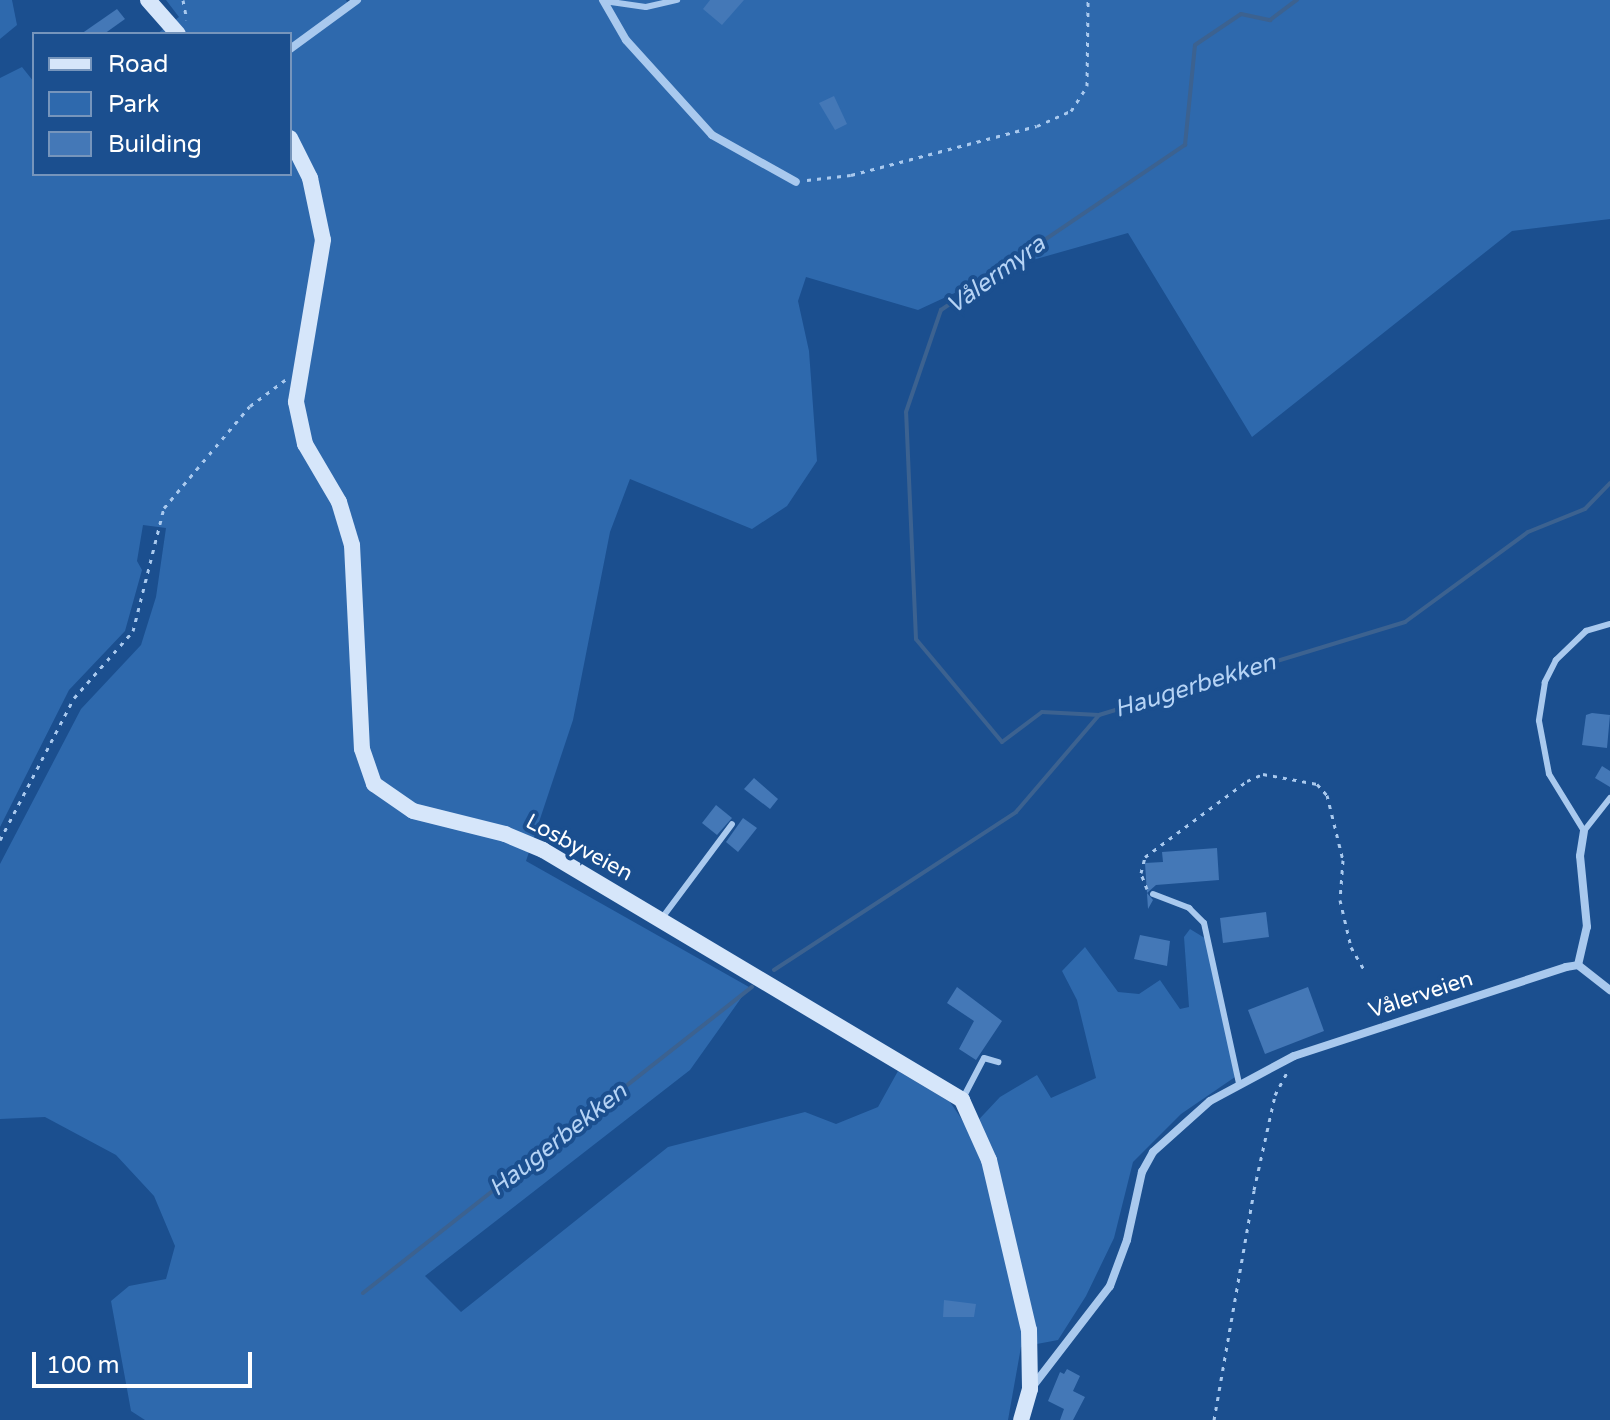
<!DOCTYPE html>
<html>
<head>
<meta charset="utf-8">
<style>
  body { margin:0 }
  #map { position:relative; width:1610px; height:1420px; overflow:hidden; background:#1b4f8f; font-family:"Varela Round",sans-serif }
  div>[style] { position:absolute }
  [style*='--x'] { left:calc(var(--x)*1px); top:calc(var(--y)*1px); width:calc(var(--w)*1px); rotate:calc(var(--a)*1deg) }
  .green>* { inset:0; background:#2e69ad }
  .stream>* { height:4px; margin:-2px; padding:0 2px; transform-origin:2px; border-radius:2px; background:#3c6290 }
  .building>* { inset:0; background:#4478b7 }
  .path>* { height:3px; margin-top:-1.5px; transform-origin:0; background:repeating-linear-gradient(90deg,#a9c9ee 0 4px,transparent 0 10px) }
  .service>* { height:6px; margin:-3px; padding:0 3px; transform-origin:3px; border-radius:3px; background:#a9c9ee }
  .minor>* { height:8px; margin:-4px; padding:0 4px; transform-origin:4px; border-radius:4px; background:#a9c9ee }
  .secondary>* { height:16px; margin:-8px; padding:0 8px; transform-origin:8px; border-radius:8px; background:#d6e6fa }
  span { translate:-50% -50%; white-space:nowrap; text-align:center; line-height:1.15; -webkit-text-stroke:8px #1b4f8f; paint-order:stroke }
  .street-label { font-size:22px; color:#fff }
  .water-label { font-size:24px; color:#b5d3f5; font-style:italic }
  .legend { position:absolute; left:32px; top:32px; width:260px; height:144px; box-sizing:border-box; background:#1b4f8f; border:2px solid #7695bc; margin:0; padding:10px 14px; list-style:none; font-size:24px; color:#fff }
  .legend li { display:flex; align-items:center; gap:16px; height:40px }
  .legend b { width:40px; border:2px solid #7695bc }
  .scale { position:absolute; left:32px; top:1352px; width:220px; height:36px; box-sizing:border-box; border:4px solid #fff; border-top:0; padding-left:10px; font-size:24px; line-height:28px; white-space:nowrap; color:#fff; -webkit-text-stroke:6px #1b4f8f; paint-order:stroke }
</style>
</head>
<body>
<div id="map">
  <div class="green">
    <div style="clip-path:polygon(0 0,12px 0,17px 25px,0 39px)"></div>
    <div style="clip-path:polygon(166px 0,346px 0,349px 6px,357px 0,1610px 0,1610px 219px,1512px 231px,1252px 437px,1128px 233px,1015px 265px,918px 310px,806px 277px,798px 301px,809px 351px,817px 461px,787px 506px,752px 529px,630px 479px,610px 532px,573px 720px,526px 861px,749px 987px,690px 1070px,425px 1276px,461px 1312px,668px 1147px,805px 1112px,836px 1124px,878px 1107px,898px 1071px,950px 1102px,969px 1130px,1000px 1097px,1037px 1075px,1051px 1098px,1096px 1078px,1077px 1000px,1062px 971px,1085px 947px,1118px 992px,1139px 994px,1160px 980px,1180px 1009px,1189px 1007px,1184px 937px,1190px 929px,1208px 940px,1235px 1077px,1181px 1114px,1133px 1162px,1114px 1238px,1086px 1296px,1058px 1340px,1021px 1347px,1008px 1420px,145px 1420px,131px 1411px,111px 1301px,129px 1286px,166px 1279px,175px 1246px,154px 1196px,116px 1155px,45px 1117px,0 1119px,0 864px,81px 709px,141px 645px,156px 597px,166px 528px,143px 525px,137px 561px,142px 570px,125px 631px,69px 690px,0 827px,0 78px,22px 67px,34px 82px,34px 174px,290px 174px,290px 34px,157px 34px,179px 17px)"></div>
  </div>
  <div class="stream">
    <div style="--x:1099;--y:715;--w:57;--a:-177"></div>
    <div style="--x:1042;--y:712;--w:50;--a:143.1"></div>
    <div style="--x:1002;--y:742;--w:134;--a:-129.9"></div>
    <div style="--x:916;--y:639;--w:227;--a:-92.5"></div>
    <div style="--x:906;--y:412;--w:108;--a:-71.1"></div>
    <div style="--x:941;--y:310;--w:295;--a:-34.1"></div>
    <div style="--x:1185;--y:145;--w:100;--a:-84.3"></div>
    <div style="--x:1195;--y:45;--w:55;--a:-34"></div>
    <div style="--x:1241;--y:14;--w:30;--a:12"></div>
    <div style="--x:1270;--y:20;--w:34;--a:-37"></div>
    <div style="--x:774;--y:970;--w:289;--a:-33.1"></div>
    <div style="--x:1016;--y:812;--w:128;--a:-49.4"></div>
    <div style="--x:1099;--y:715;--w:320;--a:-16.9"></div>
    <div style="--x:1405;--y:622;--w:152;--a:-36.2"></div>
    <div style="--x:1528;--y:532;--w:61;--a:-22"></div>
    <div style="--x:1585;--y:509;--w:36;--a:-46"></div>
    <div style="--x:363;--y:1293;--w:495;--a:-38.2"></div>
  </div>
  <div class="building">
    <div style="clip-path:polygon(710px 0,744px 0,722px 25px,703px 9px)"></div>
    <div style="clip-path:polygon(117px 9px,125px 19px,104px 34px,81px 34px)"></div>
    <div style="clip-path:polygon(834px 96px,847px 124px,835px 130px,819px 103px)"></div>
    <div style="clip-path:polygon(1592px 713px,1610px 715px,1607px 748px,1582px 745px,1586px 715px)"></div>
    <div style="clip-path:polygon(1602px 766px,1610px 771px,1610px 787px,1595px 778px)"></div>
    <div style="clip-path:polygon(754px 778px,778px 799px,770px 809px,744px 789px)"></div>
    <div style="clip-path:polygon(716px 805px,732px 818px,717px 835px,702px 823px)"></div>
    <div style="clip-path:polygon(743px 818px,757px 828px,738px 852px,726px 842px)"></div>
    <div style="clip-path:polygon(1217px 848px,1219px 880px,1156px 885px,1147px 893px,1153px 900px,1148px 909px,1145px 863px,1163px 862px,1162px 852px)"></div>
    <div style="clip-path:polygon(1266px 912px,1269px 937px,1223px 943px,1220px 918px)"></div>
    <div style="clip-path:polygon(1140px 935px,1170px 941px,1167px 966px,1134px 959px)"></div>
    <div style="clip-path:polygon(957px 987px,1002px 1021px,976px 1060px,959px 1049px,974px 1021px,947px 1003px)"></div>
    <div style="clip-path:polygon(1308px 987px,1324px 1031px,1265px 1054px,1248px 1010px)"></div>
    <div style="clip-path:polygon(944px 1300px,976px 1304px,974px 1317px,943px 1317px)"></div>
    <div style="clip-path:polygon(1067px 1369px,1080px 1376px,1073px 1391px,1085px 1397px,1073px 1420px,1060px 1420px,1064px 1409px,1048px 1401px,1060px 1372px,1064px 1374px)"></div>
  </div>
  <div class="path">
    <div style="--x:183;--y:0;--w:20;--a:79"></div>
    <div style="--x:807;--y:180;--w:44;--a:-6.5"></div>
    <div style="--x:851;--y:175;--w:192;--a:-14.8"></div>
    <div style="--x:1037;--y:126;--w:37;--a:-24"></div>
    <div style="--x:1071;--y:111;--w:30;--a:-57"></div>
    <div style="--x:1087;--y:86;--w:86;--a:-89.3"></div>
    <div style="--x:0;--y:840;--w:160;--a:-62.5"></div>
    <div style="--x:74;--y:698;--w:89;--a:-48.6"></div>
    <div style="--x:133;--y:631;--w:127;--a:-75.9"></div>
    <div style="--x:164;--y:508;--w:133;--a:-49.9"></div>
    <div style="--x:250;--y:406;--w:44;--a:-36.6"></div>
    <div style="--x:1147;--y:889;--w:17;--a:-111"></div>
    <div style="--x:1141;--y:873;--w:16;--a:-76"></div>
    <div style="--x:1145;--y:857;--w:127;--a:-36.7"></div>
    <div style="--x:1247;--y:781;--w:17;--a:-24"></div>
    <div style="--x:1263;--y:774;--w:55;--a:10.5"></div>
    <div style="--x:1317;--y:784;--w:15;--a:48"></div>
    <div style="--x:1327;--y:795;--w:67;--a:76.2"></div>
    <div style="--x:1343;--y:860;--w:40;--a:94.3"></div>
    <div style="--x:1340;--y:900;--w:48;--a:76.8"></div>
    <div style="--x:1351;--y:947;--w:28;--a:60"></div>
    <div style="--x:1214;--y:1420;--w:233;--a:-80.1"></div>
    <div style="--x:1254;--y:1190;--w:97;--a:-77.5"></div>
    <div style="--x:1275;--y:1095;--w:26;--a:-62"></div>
  </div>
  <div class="service">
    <div style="--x:604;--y:1;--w:42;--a:8.1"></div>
    <div style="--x:646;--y:7;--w:32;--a:-13"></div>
    <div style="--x:1610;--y:624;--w:25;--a:164"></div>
    <div style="--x:1586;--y:631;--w:42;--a:136"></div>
    <div style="--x:1556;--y:660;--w:25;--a:117"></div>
    <div style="--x:1545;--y:682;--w:39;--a:99"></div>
    <div style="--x:1539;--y:721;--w:54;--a:79.3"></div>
    <div style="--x:1549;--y:774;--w:67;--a:58.4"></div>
    <div style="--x:1584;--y:831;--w:42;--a:-51.8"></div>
    <div style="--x:1153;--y:894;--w:39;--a:21"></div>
    <div style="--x:1189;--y:908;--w:21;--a:45"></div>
    <div style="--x:1204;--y:923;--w:164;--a:77.7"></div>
    <div style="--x:662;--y:918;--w:117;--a:-53.3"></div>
    <div style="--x:962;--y:1100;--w:47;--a:-62.4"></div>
    <div style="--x:984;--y:1058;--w:15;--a:16"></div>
  </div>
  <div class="minor">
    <div style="--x:603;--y:0;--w:46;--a:60.1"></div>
    <div style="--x:626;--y:40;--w:128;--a:47.8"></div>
    <div style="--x:712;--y:135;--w:96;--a:29.2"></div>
    <div style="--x:290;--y:49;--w:83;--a:-36.2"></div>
    <div style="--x:1578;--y:965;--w:39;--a:-77"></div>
    <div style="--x:1587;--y:927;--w:71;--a:-95.6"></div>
    <div style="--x:1580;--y:856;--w:25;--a:-81"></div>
    <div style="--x:1033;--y:1386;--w:126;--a:-52.4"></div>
    <div style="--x:1110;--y:1286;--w:49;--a:-69.7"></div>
    <div style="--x:1127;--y:1240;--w:70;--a:-77.6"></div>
    <div style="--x:1142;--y:1172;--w:23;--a:-61"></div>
    <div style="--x:1153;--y:1152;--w:76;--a:-41.8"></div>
    <div style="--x:1210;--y:1101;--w:95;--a:-28.2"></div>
    <div style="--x:1294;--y:1056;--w:286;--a:-18.1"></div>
    <div style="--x:1566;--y:967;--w:12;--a:-9"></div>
    <div style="--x:1578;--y:965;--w:41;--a:38"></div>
  </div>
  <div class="secondary">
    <div style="--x:148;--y:0;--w:45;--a:48.6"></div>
    <div style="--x:290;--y:138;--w:45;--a:63.4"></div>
    <div style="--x:310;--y:178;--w:63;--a:78.2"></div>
    <div style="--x:323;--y:240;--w:164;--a:99.5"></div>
    <div style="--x:296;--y:402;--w:43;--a:77.9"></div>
    <div style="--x:305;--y:444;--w:67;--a:59.6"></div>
    <div style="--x:339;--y:502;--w:45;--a:73.2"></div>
    <div style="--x:352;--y:545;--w:204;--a:87.2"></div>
    <div style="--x:362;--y:749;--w:37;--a:71"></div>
    <div style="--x:374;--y:784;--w:47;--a:34.7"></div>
    <div style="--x:413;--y:811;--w:95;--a:14"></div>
    <div style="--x:505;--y:834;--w:41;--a:22.8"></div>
    <div style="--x:543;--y:850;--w:488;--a:30.8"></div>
    <div style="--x:962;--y:1100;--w:66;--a:65.8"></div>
    <div style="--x:989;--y:1160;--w:175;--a:76.8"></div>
    <div style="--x:1029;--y:1330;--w:59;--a:89"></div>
    <div style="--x:1030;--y:1389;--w:32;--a:106"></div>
  </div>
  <div class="street-label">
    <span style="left:579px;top:848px;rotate:28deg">Losbyveien</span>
    <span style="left:1421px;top:995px;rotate:-18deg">Vålerveien</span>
  </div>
  <div class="water-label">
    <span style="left:996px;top:275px;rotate:-36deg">Vålermyra</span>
    <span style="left:1195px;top:686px;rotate:-17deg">Haugerbekken</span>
    <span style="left:558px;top:1140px;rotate:-38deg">Haugerbekken</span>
  </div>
  <ul class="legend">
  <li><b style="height:10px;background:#d6e6fa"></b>Road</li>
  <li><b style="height:22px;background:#2e69ad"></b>Park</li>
  <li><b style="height:22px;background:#4478b7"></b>Building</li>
  </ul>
  <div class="scale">100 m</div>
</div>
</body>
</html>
